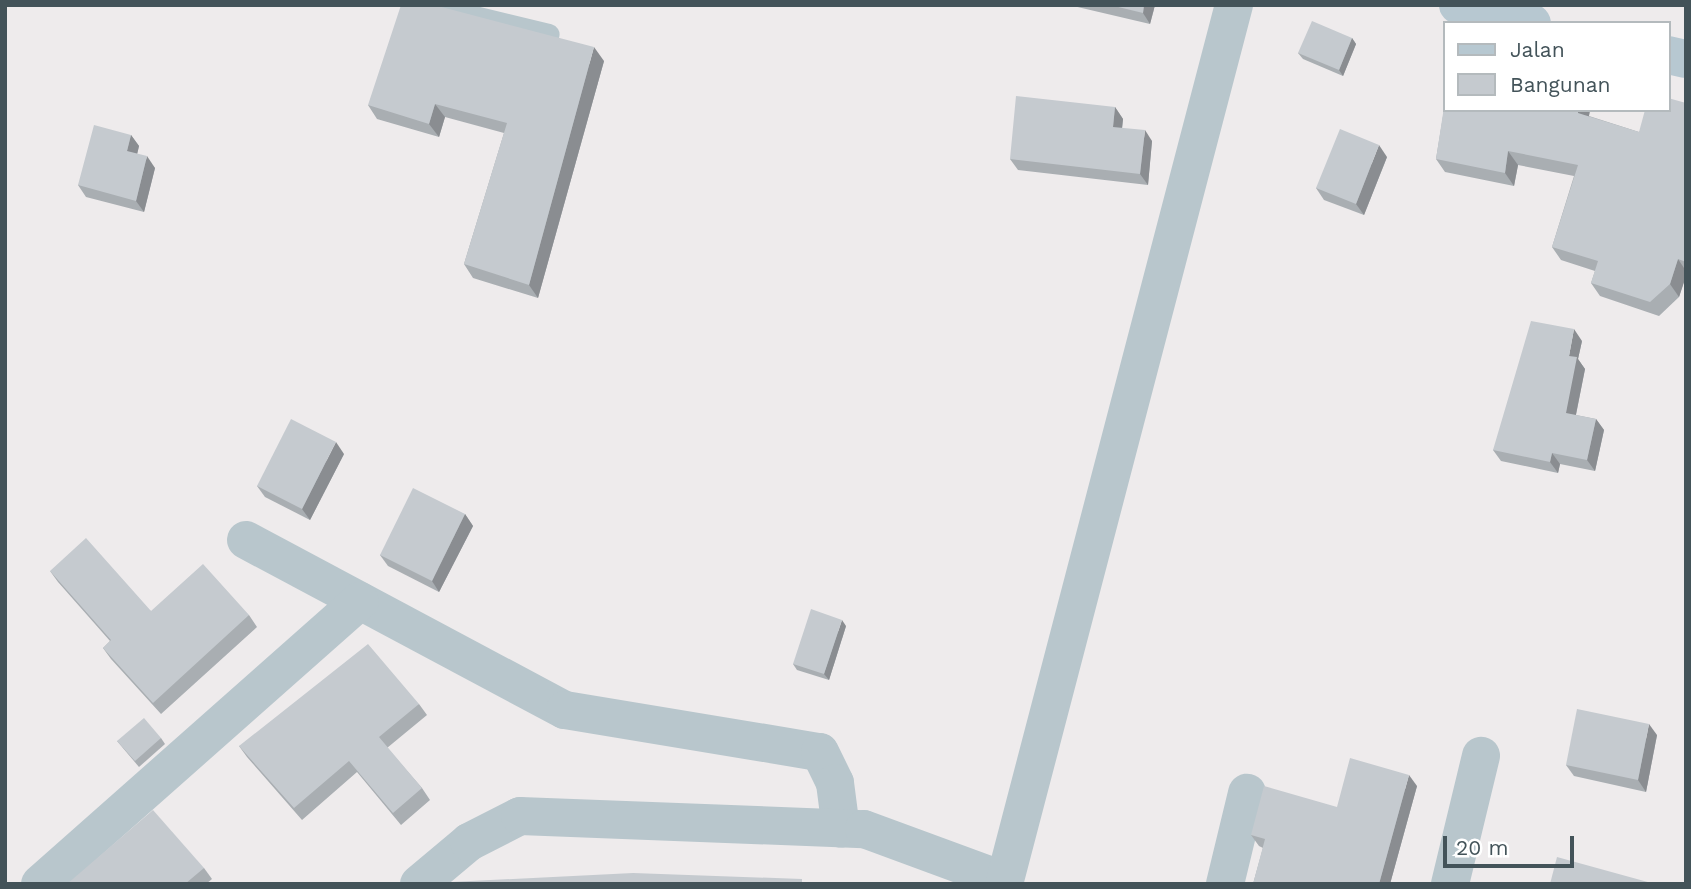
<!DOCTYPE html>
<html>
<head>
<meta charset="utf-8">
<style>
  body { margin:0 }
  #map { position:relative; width:1691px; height:889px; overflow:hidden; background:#eeebec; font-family:"Work Sans",sans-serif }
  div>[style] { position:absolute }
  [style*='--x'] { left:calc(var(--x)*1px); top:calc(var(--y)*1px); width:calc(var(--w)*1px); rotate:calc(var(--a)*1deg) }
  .lane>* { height:21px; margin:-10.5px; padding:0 10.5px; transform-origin:10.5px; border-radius:10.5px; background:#b8c6cc }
  .street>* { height:38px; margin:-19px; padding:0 19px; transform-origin:19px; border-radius:19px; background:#b8c6cc }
  .secondary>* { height:38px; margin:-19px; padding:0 19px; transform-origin:19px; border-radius:19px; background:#b7c8d1 }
  .wall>* { inset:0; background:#a9aeb2 }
  .shaded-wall>* { inset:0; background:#8a8d91 }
  .building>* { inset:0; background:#c5cacf }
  span { translate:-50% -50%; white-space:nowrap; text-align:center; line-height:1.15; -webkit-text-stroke:5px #fff; paint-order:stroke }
  .frame { position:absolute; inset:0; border:7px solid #435359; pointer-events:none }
  .legend { position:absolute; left:1443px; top:21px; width:228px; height:91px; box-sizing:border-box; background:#fff; border:2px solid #b4babd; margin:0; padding:9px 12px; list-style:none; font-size:21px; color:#435359 }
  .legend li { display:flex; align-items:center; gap:14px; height:35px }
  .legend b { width:35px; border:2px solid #b4babd }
  .scale { position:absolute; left:1443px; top:836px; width:131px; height:32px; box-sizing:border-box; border:4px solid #435359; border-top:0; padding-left:9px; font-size:21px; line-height:24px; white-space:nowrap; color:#435359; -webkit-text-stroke:5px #fff; paint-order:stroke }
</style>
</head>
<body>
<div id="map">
  <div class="lane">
    <div style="--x:429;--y:5;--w:123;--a:13.6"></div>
  </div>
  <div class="street">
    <div style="--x:246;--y:540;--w:361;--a:28.1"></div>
    <div style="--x:565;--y:710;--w:258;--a:9.4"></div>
    <div style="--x:820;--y:752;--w:34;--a:64"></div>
    <div style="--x:835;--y:783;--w:46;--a:82.6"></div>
    <div style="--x:40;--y:884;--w:427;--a:-41.5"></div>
    <div style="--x:419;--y:884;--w:65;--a:-40"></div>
    <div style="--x:469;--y:842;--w:57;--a:-27"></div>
    <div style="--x:520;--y:816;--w:344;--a:2.2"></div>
    <div style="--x:864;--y:829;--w:150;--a:20.2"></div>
    <div style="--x:1004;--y:884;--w:909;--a:-75.34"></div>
    <div style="--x:1225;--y:884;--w:94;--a:-76.4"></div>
    <div style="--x:1450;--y:884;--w:132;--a:-76.4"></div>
  </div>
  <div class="secondary">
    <div style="--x:1458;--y:5;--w:76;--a:13.7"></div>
    <div style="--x:1668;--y:55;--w:18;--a:13"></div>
  </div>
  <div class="wall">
    <div style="clip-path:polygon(1069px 5px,1155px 5px,1150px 24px)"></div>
    <div style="clip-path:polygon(1352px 38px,1356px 44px,1343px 76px,1303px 59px,1298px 53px)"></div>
    <div style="clip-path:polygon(604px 61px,538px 298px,473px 278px,464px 264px,504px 133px,445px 117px,439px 137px,377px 119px,368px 105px)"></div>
    <div style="clip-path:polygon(1686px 103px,1686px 276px,1679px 297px,1659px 316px,1600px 296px,1591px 283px,1595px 271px,1561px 260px,1552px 247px,1574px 176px,1518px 165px,1514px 186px,1445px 172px,1436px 159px,1444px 110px,1590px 110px,1589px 116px,1639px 132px)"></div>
    <div style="clip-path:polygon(1115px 107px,1123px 119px,1122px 128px,1152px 141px,1148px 185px,1018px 170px,1010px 159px)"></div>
    <div style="clip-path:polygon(131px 135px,139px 146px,137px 154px,155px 168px,144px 212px,86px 197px,78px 185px)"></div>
    <div style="clip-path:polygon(1387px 157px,1364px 215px,1324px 200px,1316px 188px)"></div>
    <div style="clip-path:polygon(1582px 341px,1578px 359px,1585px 369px,1576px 415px,1596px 419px,1604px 430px,1595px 471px,1560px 464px,1558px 473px,1501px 461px,1493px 450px)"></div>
    <div style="clip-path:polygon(344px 454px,310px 520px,265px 497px,257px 486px)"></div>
    <div style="clip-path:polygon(465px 514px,473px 526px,439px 592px,388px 566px,380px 555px)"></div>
    <div style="clip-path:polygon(50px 571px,151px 611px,249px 615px,257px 627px,161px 714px,111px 659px,103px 648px,110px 641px,58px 582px)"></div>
    <div style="clip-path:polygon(846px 626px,829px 680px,797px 670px,793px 664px)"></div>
    <div style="clip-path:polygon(419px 704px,427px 715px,387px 748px,422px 788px,430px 800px,401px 825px,357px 772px,302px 820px,247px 757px,239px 746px)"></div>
    <div style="clip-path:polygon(1657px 735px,1646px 792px,1574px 776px,1566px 765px)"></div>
    <div style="clip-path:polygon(161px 738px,165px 744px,139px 767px,117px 741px)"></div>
    <div style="clip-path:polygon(1417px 786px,1390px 884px,1253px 884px,1263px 848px,1259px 846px,1251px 835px,1337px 807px)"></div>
    <div style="clip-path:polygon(204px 868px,212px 879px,206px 884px,67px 884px)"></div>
  </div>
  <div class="shaded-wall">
    <div style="clip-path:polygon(1144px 5px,1155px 5px,1150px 24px,1143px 13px)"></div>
    <div style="clip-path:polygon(1352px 38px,1356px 44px,1343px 76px,1339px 70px)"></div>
    <div style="clip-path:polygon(594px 47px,604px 61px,538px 298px,529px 285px)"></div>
    <div style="clip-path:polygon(435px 104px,445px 117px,439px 137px,429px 124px)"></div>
    <div style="clip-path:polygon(1115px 107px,1123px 119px,1121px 138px,1113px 127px)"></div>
    <div style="clip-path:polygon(1578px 110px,1590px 110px,1587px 126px,1578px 113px)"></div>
    <div style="clip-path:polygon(1145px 130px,1152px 141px,1148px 185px,1140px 174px)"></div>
    <div style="clip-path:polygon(131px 135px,139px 146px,135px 163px,127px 151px)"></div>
    <div style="clip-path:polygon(1379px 145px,1387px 157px,1364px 215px,1356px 204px)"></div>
    <div style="clip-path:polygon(1508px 151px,1518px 165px,1514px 186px,1505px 173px)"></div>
    <div style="clip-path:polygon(147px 156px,155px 168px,144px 212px,136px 201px)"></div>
    <div style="clip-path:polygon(1678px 259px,1686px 271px,1686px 276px,1679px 297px,1670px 284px)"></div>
    <div style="clip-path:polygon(1574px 329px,1582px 341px,1578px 359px,1585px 369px,1574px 424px,1566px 413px,1569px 356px)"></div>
    <div style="clip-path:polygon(1596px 419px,1604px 430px,1595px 471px,1587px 460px)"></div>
    <div style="clip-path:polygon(336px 442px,344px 454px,310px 520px,302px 509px)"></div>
    <div style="clip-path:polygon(1552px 453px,1560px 464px,1558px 473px,1550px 462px)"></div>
    <div style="clip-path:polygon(465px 514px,473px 526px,439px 592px,432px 581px)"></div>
    <div style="clip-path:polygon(842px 620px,846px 626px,829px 680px,824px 674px)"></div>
    <div style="clip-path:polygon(1649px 724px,1657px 735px,1646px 792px,1638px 780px)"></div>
    <div style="clip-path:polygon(1409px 775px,1417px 786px,1390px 884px,1379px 884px)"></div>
  </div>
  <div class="building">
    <div style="clip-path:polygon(401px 5px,434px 5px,594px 47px,529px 285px,464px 264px,507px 123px,435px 104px,429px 124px,368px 105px)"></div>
    <div style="clip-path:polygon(1110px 5px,1144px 5px,1143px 13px)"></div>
    <div style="clip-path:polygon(1312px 21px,1352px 38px,1339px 70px,1298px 53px)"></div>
    <div style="clip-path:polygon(1016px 96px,1115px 107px,1113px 127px,1145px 130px,1140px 174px,1010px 159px)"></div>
    <div style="clip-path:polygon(1668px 98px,1686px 103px,1686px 262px,1678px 259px,1670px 284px,1650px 302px,1591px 283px,1598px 261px,1552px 247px,1578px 165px,1508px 151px,1505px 173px,1436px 159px,1444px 107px,1444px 110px,1578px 110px,1578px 113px,1639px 132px,1645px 110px,1668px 110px)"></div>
    <div style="clip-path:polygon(94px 125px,131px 135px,127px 151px,147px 156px,136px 201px,78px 185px)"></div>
    <div style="clip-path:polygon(1340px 129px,1379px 145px,1356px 204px,1316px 188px)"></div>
    <div style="clip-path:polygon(1531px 321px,1574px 329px,1569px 356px,1577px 357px,1566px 413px,1596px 419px,1587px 460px,1552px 453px,1550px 462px,1493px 450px)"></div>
    <div style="clip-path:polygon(291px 419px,336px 442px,302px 509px,257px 486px)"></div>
    <div style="clip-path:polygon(413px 488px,465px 514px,432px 581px,380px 555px)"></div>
    <div style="clip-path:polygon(86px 538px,151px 611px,203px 564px,249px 615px,153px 703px,103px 648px,111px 640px,50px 571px)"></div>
    <div style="clip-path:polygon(811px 609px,842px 620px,824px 674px,793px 664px)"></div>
    <div style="clip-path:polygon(368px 644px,419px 704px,379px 737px,422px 788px,393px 813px,349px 761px,294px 808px,239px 746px)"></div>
    <div style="clip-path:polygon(1577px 709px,1649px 724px,1638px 780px,1566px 765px)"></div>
    <div style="clip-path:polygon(144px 718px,161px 738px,135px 761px,117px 741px)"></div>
    <div style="clip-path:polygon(1350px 758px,1409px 775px,1379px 884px,1253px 884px,1265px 839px,1251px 835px,1264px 786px,1337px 807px)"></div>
    <div style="clip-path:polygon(153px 810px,204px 868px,185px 884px,67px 884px)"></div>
    <div style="clip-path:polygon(1557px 857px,1655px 884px,1550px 884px)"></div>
    <div style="clip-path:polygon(633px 873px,802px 879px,802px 884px,451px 884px,451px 882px)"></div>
  </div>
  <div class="frame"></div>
  <ul class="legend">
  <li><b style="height:9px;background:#b7c8d1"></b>Jalan</li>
  <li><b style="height:19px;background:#c5cacf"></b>Bangunan</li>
  </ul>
  <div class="scale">20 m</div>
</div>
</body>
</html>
